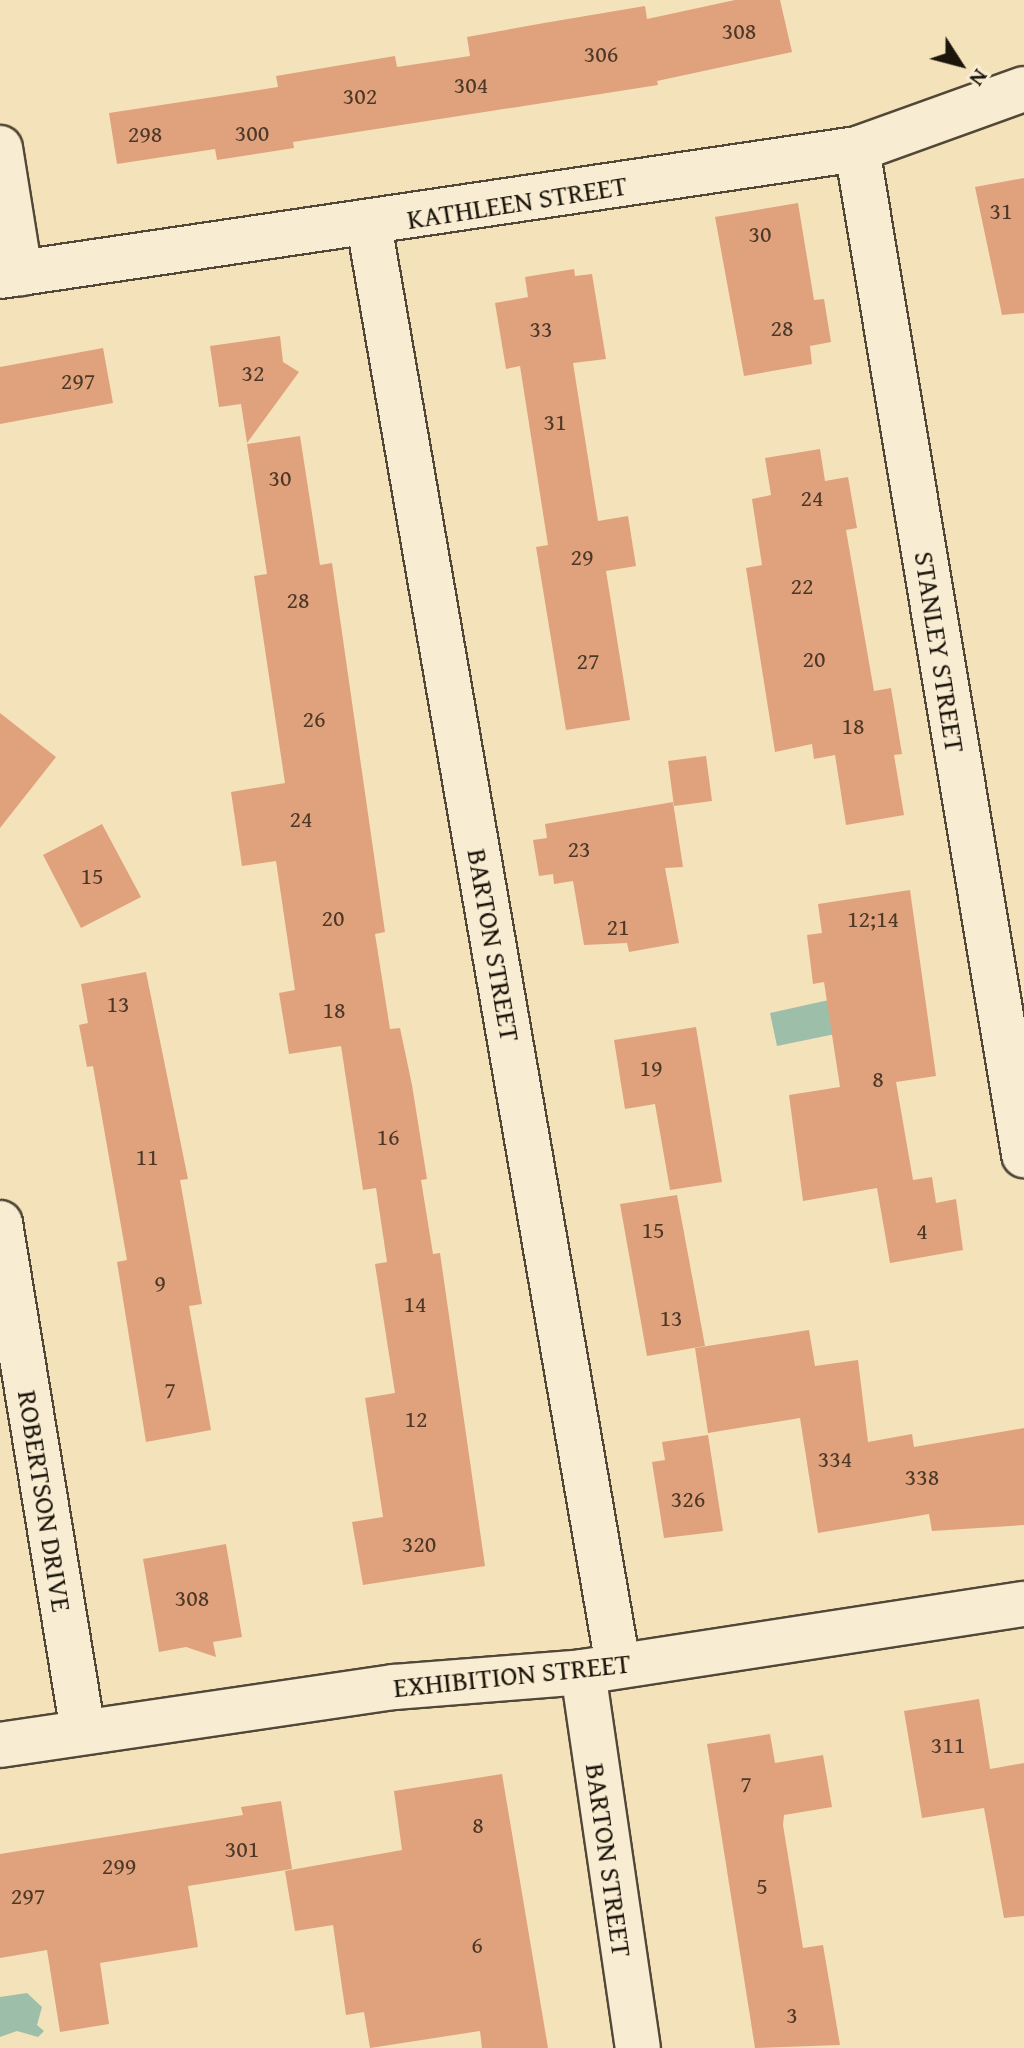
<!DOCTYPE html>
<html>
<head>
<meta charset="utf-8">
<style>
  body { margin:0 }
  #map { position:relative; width:1024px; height:2048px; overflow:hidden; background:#f4e2ba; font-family:"Gentium Book Plus",serif }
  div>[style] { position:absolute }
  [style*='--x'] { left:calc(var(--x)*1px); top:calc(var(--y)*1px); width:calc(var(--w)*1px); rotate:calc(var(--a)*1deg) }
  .water>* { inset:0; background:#9dbfaa }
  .building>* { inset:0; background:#e0a27d }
  .roads { filter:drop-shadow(2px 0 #524837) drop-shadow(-2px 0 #524837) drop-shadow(0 2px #524837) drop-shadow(0 -2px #524837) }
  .minor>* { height:44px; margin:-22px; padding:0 22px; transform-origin:22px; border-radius:22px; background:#f8ecd2 }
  span { translate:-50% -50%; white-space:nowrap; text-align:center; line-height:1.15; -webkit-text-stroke:6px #f8ecd2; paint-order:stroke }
  .number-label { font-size:24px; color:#4d3828 }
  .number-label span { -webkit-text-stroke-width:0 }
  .street-label { font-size:28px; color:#1c150b }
  .north { position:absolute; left:920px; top:24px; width:80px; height:80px; -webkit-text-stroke:6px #f8ecd2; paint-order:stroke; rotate:126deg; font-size:22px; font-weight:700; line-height:32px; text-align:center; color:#1c150b }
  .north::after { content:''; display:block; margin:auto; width:28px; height:36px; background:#1c150b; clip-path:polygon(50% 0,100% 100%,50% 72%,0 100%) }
</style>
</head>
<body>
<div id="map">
  <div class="water">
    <div style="clip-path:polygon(838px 998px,845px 1032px,777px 1046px,770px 1013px)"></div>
    <div style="clip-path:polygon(27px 1993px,42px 2007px,37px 2025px,44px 2031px,38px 2037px,17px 2031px,0 2037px,0 1997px)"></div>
  </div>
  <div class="building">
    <div style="clip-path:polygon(735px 0,780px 0,792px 52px,657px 81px,658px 85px,293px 142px,294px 148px,217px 160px,215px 149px,117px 164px,109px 113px,278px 87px,276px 76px,395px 56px,397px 67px,470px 56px,467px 37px,544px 23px,645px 6px,647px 19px)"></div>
    <div style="clip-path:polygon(1024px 178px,1024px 313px,1002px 315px,975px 187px)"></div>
    <div style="clip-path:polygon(798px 203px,814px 300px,824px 299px,831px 342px,810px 346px,812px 364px,744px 376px,715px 217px)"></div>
    <div style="clip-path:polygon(574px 269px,575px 276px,592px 274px,606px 359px,573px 363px,598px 521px,628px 516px,636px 566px,606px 571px,630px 720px,566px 730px,536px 547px,548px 545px,520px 366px,506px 369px,495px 303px,528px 297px,525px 277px)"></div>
    <div style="clip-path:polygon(280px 336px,283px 362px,299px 372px,247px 443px,241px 404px,219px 407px,210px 346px)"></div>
    <div style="clip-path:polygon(103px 348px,113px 403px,0 424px,0 367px)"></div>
    <div style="clip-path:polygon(300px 436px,320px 565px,332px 563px,385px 932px,375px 934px,390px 1029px,400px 1028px,412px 1085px,427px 1179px,421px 1180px,433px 1254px,440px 1253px,485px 1566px,363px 1585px,352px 1522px,383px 1517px,365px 1398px,395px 1393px,375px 1264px,387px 1262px,376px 1188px,363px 1190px,341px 1046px,289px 1054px,279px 993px,295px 990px,276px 861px,242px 866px,231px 792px,285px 783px,254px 576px,267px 574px,247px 444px)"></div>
    <div style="clip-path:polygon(820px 449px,825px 481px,848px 477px,857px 528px,846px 530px,874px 691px,891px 688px,902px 754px,894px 755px,904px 815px,846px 825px,835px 755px,814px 759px,812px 744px,775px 752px,746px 568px,762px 565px,752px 499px,771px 495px,765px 458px)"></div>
    <div style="clip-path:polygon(0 713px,56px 757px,0 828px)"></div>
    <div style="clip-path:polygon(706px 756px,712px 801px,674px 806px,668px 761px)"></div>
    <div style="clip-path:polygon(673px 802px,683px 867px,665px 868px,679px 943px,629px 952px,627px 943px,584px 945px,573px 881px,554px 884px,553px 874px,539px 876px,533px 840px,547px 838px,545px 824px)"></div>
    <div style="clip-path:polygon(102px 824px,141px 897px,81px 928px,43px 855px)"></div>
    <div style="clip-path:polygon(910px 890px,936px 1076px,896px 1082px,913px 1180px,932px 1177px,936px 1203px,956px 1199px,963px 1250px,890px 1263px,877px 1188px,803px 1201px,789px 1095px,840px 1087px,824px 982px,813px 984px,807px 935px,822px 933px,818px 904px)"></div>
    <div style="clip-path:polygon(146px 972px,188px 1179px,180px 1180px,202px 1304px,189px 1306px,211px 1430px,146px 1442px,117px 1262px,127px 1260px,93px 1066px,87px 1067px,79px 1025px,88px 1023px,81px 984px)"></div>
    <div style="clip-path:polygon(696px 1027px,722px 1182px,670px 1190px,655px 1104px,625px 1109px,614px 1040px)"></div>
    <div style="clip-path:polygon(677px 1195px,705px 1346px,647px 1356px,620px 1204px)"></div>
    <div style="clip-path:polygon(809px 1330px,815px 1366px,858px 1360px,868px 1442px,912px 1434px,914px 1447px,1024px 1428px,1024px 1525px,932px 1531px,929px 1514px,818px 1533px,800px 1418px,708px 1433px,695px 1348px)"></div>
    <div style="clip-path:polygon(708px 1435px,723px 1531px,664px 1538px,652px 1462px,665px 1460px,662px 1442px)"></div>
    <div style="clip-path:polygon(226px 1544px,242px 1637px,213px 1642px,216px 1657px,186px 1647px,159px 1652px,143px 1559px)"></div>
    <div style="clip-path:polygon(979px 1699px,990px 1769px,1024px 1763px,1024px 1916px,1004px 1918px,984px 1808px,922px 1818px,904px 1711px)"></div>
    <div style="clip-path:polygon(770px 1734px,775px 1763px,823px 1755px,832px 1807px,784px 1815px,783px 1825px,803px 1948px,823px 1945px,840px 2045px,755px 2048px,707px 1744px)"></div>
    <div style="clip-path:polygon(502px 1774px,548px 2048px,482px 2048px,480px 2031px,370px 2048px,364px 2012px,346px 2015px,333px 1925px,295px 1931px,285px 1871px,402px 1850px,394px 1791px)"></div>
    <div style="clip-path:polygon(281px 1801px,292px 1869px,188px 1886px,198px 1947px,100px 1963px,109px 2024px,60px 2032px,47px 1950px,0 1958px,0 1854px,243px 1815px,241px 1807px)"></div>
  </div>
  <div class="roads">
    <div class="minor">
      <div style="--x:0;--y:148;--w:127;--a:80.9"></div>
      <div style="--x:857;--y:149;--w:1020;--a:80.57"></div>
      <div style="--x:369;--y:225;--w:1461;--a:80.19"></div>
      <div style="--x:0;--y:276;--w:866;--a:-8.43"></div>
      <div style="--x:857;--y:149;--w:177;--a:-19.8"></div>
      <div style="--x:0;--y:1223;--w:516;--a:80.74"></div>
      <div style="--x:583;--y:1672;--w:380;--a:81.7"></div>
      <div style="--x:0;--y:1745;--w:398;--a:-8.4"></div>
      <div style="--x:394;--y:1687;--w:190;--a:-4.5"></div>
      <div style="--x:583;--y:1672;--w:446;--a:-8.8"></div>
    </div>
  </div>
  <div class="number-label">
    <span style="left:739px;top:31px">308</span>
    <span style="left:601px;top:54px">306</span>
    <span style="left:471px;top:85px">304</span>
    <span style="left:360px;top:96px">302</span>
    <span style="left:252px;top:133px">300</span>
    <span style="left:145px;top:134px">298</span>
    <span style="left:1001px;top:211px">31</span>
    <span style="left:760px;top:234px">30</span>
    <span style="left:782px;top:328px">28</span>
    <span style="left:541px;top:329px">33</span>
    <span style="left:253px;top:373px">32</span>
    <span style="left:78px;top:381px">297</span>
    <span style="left:555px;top:422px">31</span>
    <span style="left:280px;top:478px">30</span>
    <span style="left:812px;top:498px">24</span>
    <span style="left:582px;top:557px">29</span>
    <span style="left:802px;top:586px">22</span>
    <span style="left:298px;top:600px">28</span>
    <span style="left:814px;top:659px">20</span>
    <span style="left:588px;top:661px">27</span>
    <span style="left:314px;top:719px">26</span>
    <span style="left:853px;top:726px">18</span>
    <span style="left:301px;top:819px">24</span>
    <span style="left:579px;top:849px">23</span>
    <span style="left:92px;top:876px">15</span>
    <span style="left:333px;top:918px">20</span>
    <span style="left:873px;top:919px">12;14</span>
    <span style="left:618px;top:927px">21</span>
    <span style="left:118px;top:1004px">13</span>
    <span style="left:334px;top:1010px">18</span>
    <span style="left:651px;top:1068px">19</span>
    <span style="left:878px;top:1079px">8</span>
    <span style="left:388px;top:1137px">16</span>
    <span style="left:147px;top:1157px">11</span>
    <span style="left:653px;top:1230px">15</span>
    <span style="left:922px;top:1231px">4</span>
    <span style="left:160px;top:1283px">9</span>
    <span style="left:415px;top:1304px">14</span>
    <span style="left:671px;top:1318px">13</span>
    <span style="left:170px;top:1390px">7</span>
    <span style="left:416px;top:1419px">12</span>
    <span style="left:835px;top:1459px">334</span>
    <span style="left:922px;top:1477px">338</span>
    <span style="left:688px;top:1499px">326</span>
    <span style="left:419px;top:1544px">320</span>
    <span style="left:192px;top:1598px">308</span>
    <span style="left:948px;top:1745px">311</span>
    <span style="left:746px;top:1784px">7</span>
    <span style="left:478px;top:1825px">8</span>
    <span style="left:242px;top:1849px">301</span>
    <span style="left:119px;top:1866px">299</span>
    <span style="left:762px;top:1886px">5</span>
    <span style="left:28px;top:1896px">297</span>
    <span style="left:477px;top:1945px">6</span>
    <span style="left:792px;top:2015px">3</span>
  </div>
  <div class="street-label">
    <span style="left:517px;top:202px;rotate:-9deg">KATHLEEN STREET</span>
    <span style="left:940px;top:652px;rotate:81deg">STANLEY STREET</span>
    <span style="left:494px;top:945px;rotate:80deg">BARTON STREET</span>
    <span style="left:45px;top:1501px;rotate:81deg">ROBERTSON DRIVE</span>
    <span style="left:512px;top:1675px;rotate:-6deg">EXHIBITION STREET</span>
    <span style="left:609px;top:1860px;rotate:82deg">BARTON STREET</span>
  </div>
  <div class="north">N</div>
</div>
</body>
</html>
